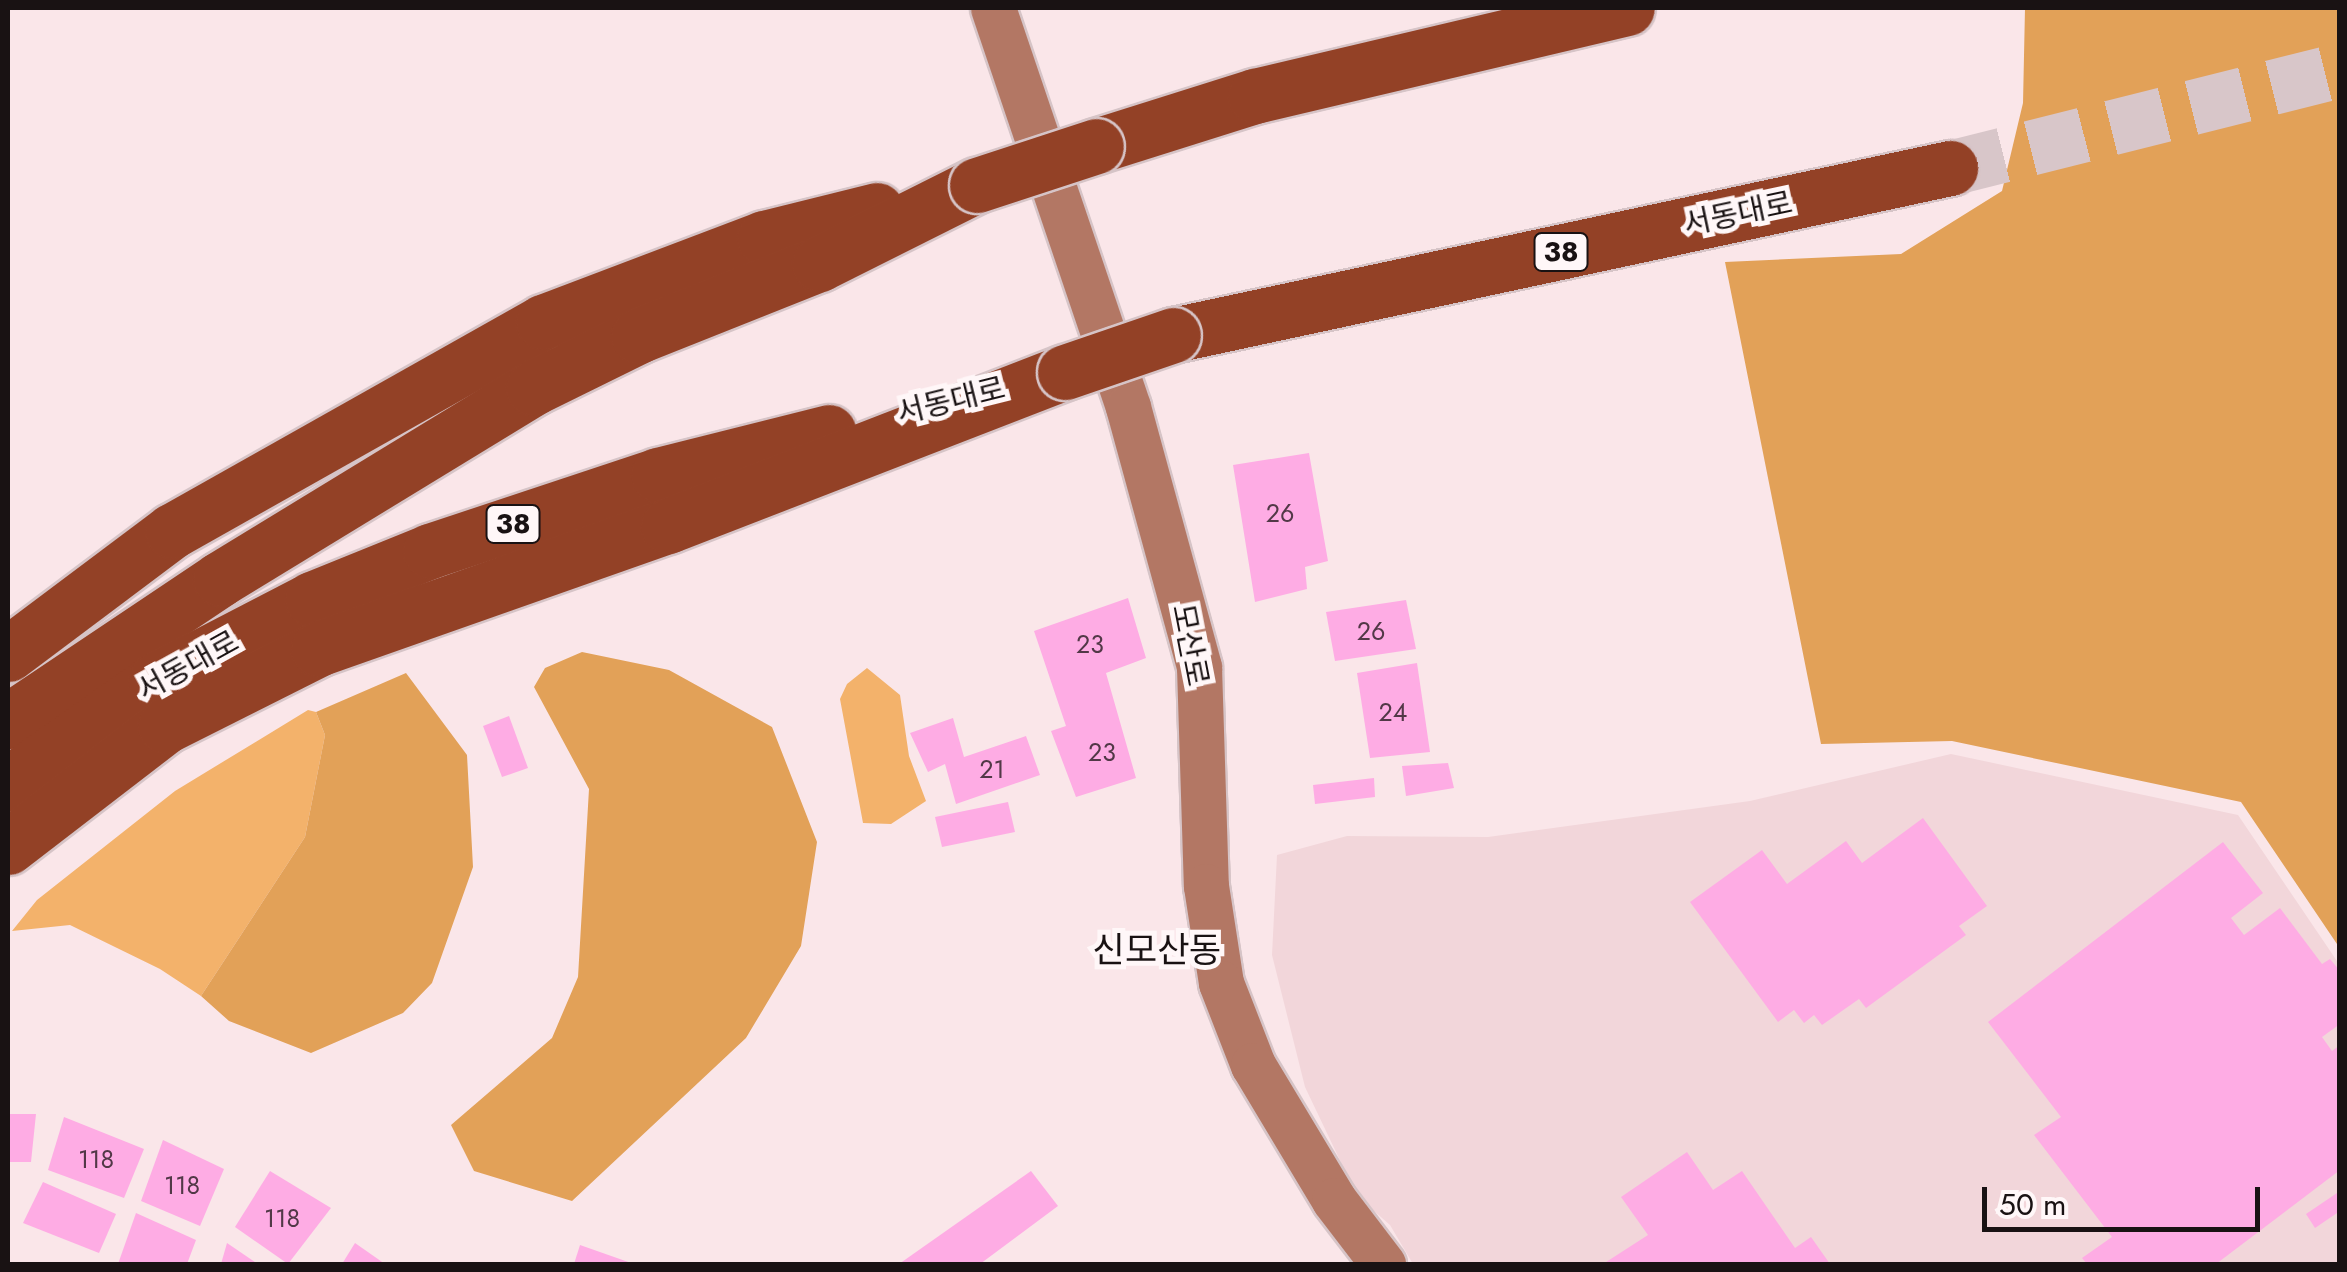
<!DOCTYPE html>
<html>
<head>
<meta charset="utf-8">
<style>
  body { margin:0 }
  #map { position:relative; width:2347px; height:1272px; overflow:hidden; background:#fae6e9; font-family:Jost,"Noto Sans KR",sans-serif }
  div>[style] { position:absolute }
  [style*='--x'] { left:calc(var(--x)*1px); top:calc(var(--y)*1px); width:calc(var(--w)*1px); rotate:calc(var(--a)*1deg) }
  .built>* { inset:0; background:#f2d6da }
  .green>* { inset:0; background:#f3b26b }
  .forest>* { inset:0; background:#e2a158 }
  .building>* { inset:0; background:#feace4 }
  .highway-tunnel>* { height:55px; margin-top:-27.5px; transform-origin:0; background:repeating-linear-gradient(90deg,#d8c6c9 0 55px,transparent 0 83px) }
  .roads { filter:drop-shadow(2px 0 #d6c4c7) drop-shadow(-2px 0 #d6c4c7) drop-shadow(0 2px #d6c4c7) drop-shadow(0 -2px #d6c4c7) }
  .secondary>* { height:45px; margin:-22.5px; padding:0 22.5px; transform-origin:22.5px; border-radius:22.5px; background:#b37764 }
  .highway>* { height:55px; margin:-27.5px; padding:0 27.5px; transform-origin:27.5px; border-radius:27.5px; background:#934126 }
  .bridges { filter:drop-shadow(2px 0 #d6c4c7) drop-shadow(-2px 0 #d6c4c7) drop-shadow(0 2px #d6c4c7) drop-shadow(0 -2px #d6c4c7) }
  .highway-bridge>* { height:55px; margin:-27.5px; padding:0 27.5px; transform-origin:27.5px; border-radius:27.5px; background:#934126 }
  span { translate:-50% -50%; white-space:nowrap; text-align:center; line-height:1.15; -webkit-text-stroke:10px #fff7f8; paint-order:stroke }
  .number-label { font-size:25px; color:#523847 }
  .number-label span { -webkit-text-stroke-width:0 }
  .shield-label span { padding:2px 8px; background:#fff7f8; border:2px solid; border-radius:8px; -webkit-text-stroke-width:0 }
  .shield-label { font-size:28px; color:#191213; font-weight:700 }
  .street-label { font-size:30px; color:#191213 }
  .quarter-label { font-size:35px; color:#191213 }
  .frame { position:absolute; inset:0; border:10px solid #191213; pointer-events:none }
  .scale { position:absolute; left:1982px; top:1187px; width:278px; height:45px; box-sizing:border-box; border:5px solid #191213; border-top:0; padding-left:12px; font-size:30px; line-height:35px; white-space:nowrap; color:#191213; -webkit-text-stroke:8px #fff7f8; paint-order:stroke }
</style>
</head>
<body>
<div id="map">
  <div class="built">
    <div style="clip-path:polygon(1951px 754px,2238px 815px,2339px 964px,2339px 1264px,1413px 1264px,1390px 1225px,1357px 1196px,1305px 1087px,1272px 955px,1277px 855px,1347px 836px,1488px 837px,1750px 801px)"></div>
  </div>
  <div class="green">
    <div style="clip-path:polygon(867px 668px,900px 695px,909px 756px,926px 801px,891px 824px,863px 823px,840px 699px,847px 684px)"></div>
    <div style="clip-path:polygon(308px 710px,316px 712px,325px 735px,305px 837px,201px 996px,160px 969px,70px 925px,12px 931px,37px 900px,175px 791px)"></div>
  </div>
  <div class="forest">
    <div style="clip-path:polygon(2025px 8px,2339px 8px,2339px 947px,2241px 802px,1952px 741px,1821px 744px,1725px 262px,1901px 254px,2002px 191px,2023px 103px)"></div>
    <div style="clip-path:polygon(582px 652px,669px 670px,772px 727px,817px 842px,801px 946px,746px 1038px,572px 1201px,474px 1171px,451px 1125px,552px 1038px,578px 977px,589px 789px,534px 687px,545px 668px)"></div>
    <div style="clip-path:polygon(406px 673px,467px 755px,473px 867px,432px 983px,403px 1013px,311px 1053px,229px 1021px,201px 996px,305px 837px,325px 735px,316px 712px)"></div>
  </div>
  <div class="building">
    <div style="clip-path:polygon(1309px 453px,1328px 561px,1305px 567px,1307px 589px,1255px 602px,1233px 465px)"></div>
    <div style="clip-path:polygon(1128px 598px,1146px 658px,1106px 673px,1136px 778px,1076px 797px,1051px 731px,1066px 726px,1034px 631px)"></div>
    <div style="clip-path:polygon(1406px 600px,1416px 649px,1335px 661px,1326px 612px)"></div>
    <div style="clip-path:polygon(1417px 663px,1430px 752px,1370px 758px,1357px 673px)"></div>
    <div style="clip-path:polygon(509px 716px,528px 768px,502px 777px,483px 726px)"></div>
    <div style="clip-path:polygon(953px 718px,964px 757px,1026px 736px,1040px 775px,956px 804px,945px 764px,928px 772px,910px 733px)"></div>
    <div style="clip-path:polygon(1448px 763px,1454px 788px,1406px 796px,1402px 766px)"></div>
    <div style="clip-path:polygon(1374px 778px,1375px 797px,1315px 804px,1313px 785px)"></div>
    <div style="clip-path:polygon(1008px 802px,1015px 832px,942px 847px,935px 817px)"></div>
    <div style="clip-path:polygon(1923px 818px,1987px 906px,1959px 926px,1966px 935px,1866px 1008px,1859px 999px,1822px 1025px,1814px 1015px,1804px 1023px,1794px 1010px,1778px 1022px,1690px 902px,1762px 850px,1787px 884px,1846px 841px,1862px 863px)"></div>
    <div style="clip-path:polygon(2223px 842px,2263px 893px,2231px 918px,2244px 935px,2280px 908px,2322px 964px,2330px 959px,2340px 971px,2340px 1024px,2322px 1037px,2332px 1051px,2340px 1045px,2340px 1170px,2216px 1264px,2087px 1264px,2082px 1258px,2112px 1237px,2034px 1135px,2061px 1117px,1988px 1022px)"></div>
    <div style="clip-path:polygon(8px 1114px,36px 1114px,31px 1162px,8px 1162px)"></div>
    <div style="clip-path:polygon(64px 1117px,144px 1149px,124px 1198px,48px 1170px)"></div>
    <div style="clip-path:polygon(163px 1140px,224px 1169px,200px 1226px,141px 1201px)"></div>
    <div style="clip-path:polygon(1687px 1152px,1713px 1190px,1742px 1171px,1795px 1248px,1811px 1237px,1830px 1264px,1603px 1264px,1648px 1235px,1621px 1197px)"></div>
    <div style="clip-path:polygon(270px 1171px,331px 1208px,288px 1264px,235px 1227px)"></div>
    <div style="clip-path:polygon(1031px 1171px,1058px 1206px,980px 1264px,899px 1264px)"></div>
    <div style="clip-path:polygon(43px 1182px,116px 1214px,99px 1253px,23px 1223px)"></div>
    <div style="clip-path:polygon(2340px 1191px,2340px 1211px,2315px 1228px,2306px 1214px)"></div>
    <div style="clip-path:polygon(136px 1213px,196px 1240px,187px 1264px,118px 1264px)"></div>
    <div style="clip-path:polygon(227px 1243px,258px 1264px,221px 1264px)"></div>
    <div style="clip-path:polygon(355px 1243px,385px 1264px,342px 1264px)"></div>
    <div style="clip-path:polygon(580px 1245px,634px 1264px,574px 1264px)"></div>
  </div>
  <div class="highway-tunnel">
    <div style="--x:1950;--y:168;--w:402;--a:-14.1"></div>
  </div>
  <div class="roads">
    <div class="secondary">
      <div style="--x:993;--y:8;--w:421;--a:71.3"></div>
      <div style="--x:1128;--y:407;--w:270;--a:74.7"></div>
      <div style="--x:1199;--y:667;--w:219;--a:88.2"></div>
      <div style="--x:1206;--y:886;--w:98;--a:81.2"></div>
      <div style="--x:1221;--y:983;--w:88;--a:68.7"></div>
      <div style="--x:1253;--y:1065;--w:157;--a:59"></div>
      <div style="--x:1334;--y:1200;--w:81;--a:52.6"></div>
    </div>
    <div class="highway">
      <div style="--x:1096;--y:146;--w:167;--a:-17.5"></div>
      <div style="--x:1255;--y:96;--w:382;--a:-13.3"></div>
      <div style="--x:1173;--y:335;--w:795;--a:-12.13"></div>
      <div style="--x:8;--y:654;--w:205;--a:-36.9"></div>
      <div style="--x:172;--y:531;--w:426;--a:-29.4"></div>
      <div style="--x:543;--y:322;--w:236;--a:-20.8"></div>
      <div style="--x:764;--y:238;--w:116;--a:-13.9"></div>
      <div style="--x:8;--y:721;--w:255;--a:-33.8"></div>
      <div style="--x:220;--y:579;--w:367;--a:-31.4"></div>
      <div style="--x:533;--y:388;--w:117;--a:-26.3"></div>
      <div style="--x:638;--y:336;--w:195;--a:-21.7"></div>
      <div style="--x:819;--y:264;--w:177;--a:-26.6"></div>
      <div style="--x:8;--y:784;--w:181;--a:-35.1"></div>
      <div style="--x:156;--y:680;--w:176;--a:-27.4"></div>
      <div style="--x:312;--y:599;--w:127;--a:-22.1"></div>
      <div style="--x:430;--y:551;--w:240;--a:-18.4"></div>
      <div style="--x:658;--y:475;--w:176;--a:-14.1"></div>
      <div style="--x:8;--y:847;--w:198;--a:-37.6"></div>
      <div style="--x:165;--y:726;--w:171;--a:-26.7"></div>
      <div style="--x:318;--y:649;--w:371;--a:-19.4"></div>
      <div style="--x:668;--y:526;--w:426;--a:-21.2"></div>
    </div>
  </div>
  <div class="bridges">
    <div class="highway-bridge">
      <div style="--x:977;--y:185;--w:125;--a:-18.1"></div>
      <div style="--x:1065;--y:372;--w:114;--a:-18.9"></div>
    </div>
  </div>
  <div class="number-label">
    <span style="left:1280px;top:513px">26</span>
    <span style="left:1371px;top:631px">26</span>
    <span style="left:1090px;top:644px">23</span>
    <span style="left:1393px;top:712px">24</span>
    <span style="left:1102px;top:752px">23</span>
    <span style="left:992px;top:769px">21</span>
    <span style="left:96px;top:1159px">118</span>
    <span style="left:182px;top:1185px">118</span>
    <span style="left:282px;top:1218px">118</span>
  </div>
  <div class="shield-label">
    <span style="left:1561px;top:252px">38</span>
    <span style="left:513px;top:524px">38</span>
  </div>
  <div class="street-label">
    <span style="left:1738px;top:214px;rotate:-12deg">서동대로</span>
    <span style="left:951px;top:401px;rotate:-14deg">서동대로</span>
    <span style="left:1190px;top:645px;rotate:79deg">모산로</span>
    <span style="left:188px;top:666px;rotate:-29deg">서동대로</span>
  </div>
  <div class="quarter-label">
    <span style="left:1157px;top:950px">신모산동</span>
  </div>
  <div class="frame"></div>
  <div class="scale">50 m</div>
</div>
</body>
</html>
